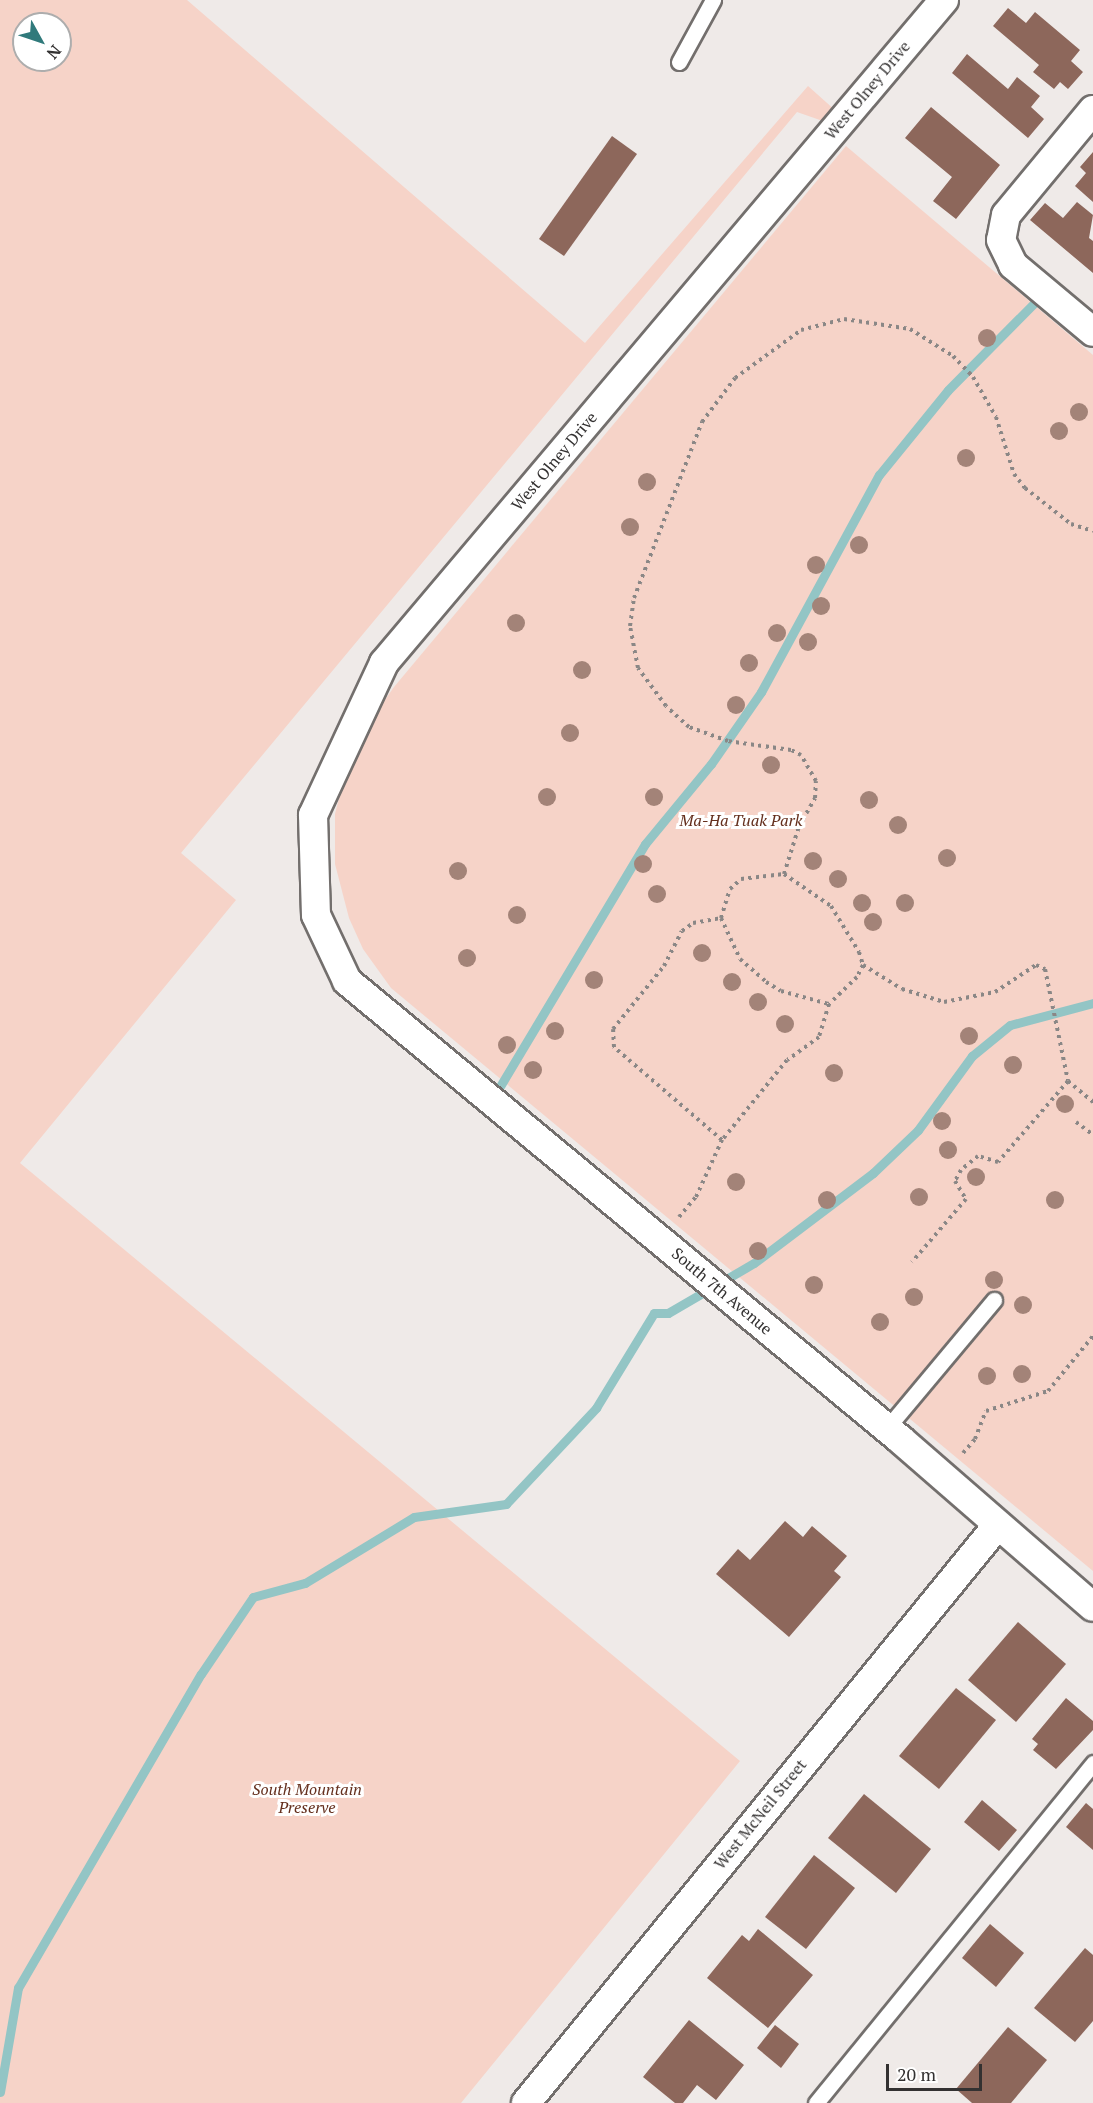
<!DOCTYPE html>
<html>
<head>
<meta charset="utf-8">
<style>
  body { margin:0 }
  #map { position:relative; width:1093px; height:2103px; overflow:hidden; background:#efeae8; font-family:"PT Serif",serif }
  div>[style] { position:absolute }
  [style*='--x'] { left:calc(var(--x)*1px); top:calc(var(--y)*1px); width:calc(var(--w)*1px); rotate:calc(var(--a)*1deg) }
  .green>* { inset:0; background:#f6d3c8 }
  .stream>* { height:9px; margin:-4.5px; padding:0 4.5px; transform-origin:4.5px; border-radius:4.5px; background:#93c5c5 }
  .building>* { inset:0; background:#8d675b }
  .path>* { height:4px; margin-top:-2px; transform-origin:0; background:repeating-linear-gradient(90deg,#8a8786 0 3px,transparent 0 7.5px) }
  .roads { filter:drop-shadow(2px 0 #736f6d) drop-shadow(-2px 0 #736f6d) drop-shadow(0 2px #736f6d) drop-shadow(0 -2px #736f6d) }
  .service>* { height:15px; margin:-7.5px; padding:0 7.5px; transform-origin:7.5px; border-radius:7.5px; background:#fff }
  .minor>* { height:28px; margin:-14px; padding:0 14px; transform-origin:14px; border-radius:14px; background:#fff }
  .trees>* { width:18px; height:18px; margin:-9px; border-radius:50%; background:#a38378 }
  span { translate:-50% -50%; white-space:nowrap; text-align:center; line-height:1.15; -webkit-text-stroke:6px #fff; paint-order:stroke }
  .street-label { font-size:16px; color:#333131 }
  .park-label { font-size:16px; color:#642f1d; font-style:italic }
  .north { position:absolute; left:12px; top:12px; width:60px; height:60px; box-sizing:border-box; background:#fff; border:2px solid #adadad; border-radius:50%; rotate:130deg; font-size:16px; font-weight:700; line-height:24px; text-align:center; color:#333131 }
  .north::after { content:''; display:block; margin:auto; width:21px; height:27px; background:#307a7b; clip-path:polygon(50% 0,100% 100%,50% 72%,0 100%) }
  .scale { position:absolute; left:886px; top:2064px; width:96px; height:27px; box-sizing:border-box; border:3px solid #333131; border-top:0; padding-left:8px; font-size:18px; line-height:21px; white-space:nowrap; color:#333131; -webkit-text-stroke:4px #fff; paint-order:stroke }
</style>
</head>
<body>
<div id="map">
  <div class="green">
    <div style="clip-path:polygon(evenodd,0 0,187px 0,585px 343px,808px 86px,836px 111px,837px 126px,797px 112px,181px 853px,236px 900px,20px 1163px,740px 1761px,461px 2103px,0 2103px,0 0,24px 24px,60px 24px,60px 60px,24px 60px,24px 24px)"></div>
    <div style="clip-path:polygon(846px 146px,1093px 355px,1093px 1571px,391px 988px,363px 949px,349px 918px,335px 864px,335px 814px,344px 778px,356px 741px,394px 687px)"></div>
  </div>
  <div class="stream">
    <div style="--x:493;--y:1098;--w:296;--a:-59.1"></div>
    <div style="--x:645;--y:844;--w:104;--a:-50.5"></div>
    <div style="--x:711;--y:764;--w:88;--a:-55.2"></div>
    <div style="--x:761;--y:692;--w:247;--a:-61.5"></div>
    <div style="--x:879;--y:475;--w:109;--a:-50.9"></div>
    <div style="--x:948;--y:390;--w:135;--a:-45.3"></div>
    <div style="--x:0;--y:2092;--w:106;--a:-80.2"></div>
    <div style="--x:18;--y:1988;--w:363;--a:-59.8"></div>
    <div style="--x:201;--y:1674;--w:93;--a:-56"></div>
    <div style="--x:253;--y:1597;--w:54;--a:-15.1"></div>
    <div style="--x:305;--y:1583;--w:127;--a:-31.2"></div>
    <div style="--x:414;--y:1517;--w:93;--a:-8"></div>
    <div style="--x:506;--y:1504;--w:132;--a:-46.8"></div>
    <div style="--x:596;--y:1408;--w:111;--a:-58.6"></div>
    <div style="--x:654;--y:1313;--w:14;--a:0"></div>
    <div style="--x:668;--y:1313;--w:99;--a:-30.2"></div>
    <div style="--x:754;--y:1263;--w:149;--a:-37.1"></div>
    <div style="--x:873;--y:1173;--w:62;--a:-43.7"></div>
    <div style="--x:918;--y:1130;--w:92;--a:-53.9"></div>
    <div style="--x:972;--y:1056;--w:49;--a:-39.2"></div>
    <div style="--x:1010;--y:1025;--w:86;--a:-14.8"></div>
  </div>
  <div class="building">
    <div style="clip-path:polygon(1008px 8px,1026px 23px,1035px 12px,1080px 50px,1071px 61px,1083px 72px,1068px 89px,1060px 82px,1054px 89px,1033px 72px,1039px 65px,993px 26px)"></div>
    <div style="clip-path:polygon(967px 54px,1008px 89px,1017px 77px,1040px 96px,1031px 107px,1044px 119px,1028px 138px,952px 73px)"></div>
    <div style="clip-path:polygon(931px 107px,1000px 165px,956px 219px,933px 201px,952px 177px,905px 138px)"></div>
    <div style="clip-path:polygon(612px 136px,637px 154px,564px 256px,539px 239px)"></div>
    <div style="clip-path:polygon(1093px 152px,1093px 202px,1075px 186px,1086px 173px,1080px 167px)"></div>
    <div style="clip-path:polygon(1077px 202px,1093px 215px,1089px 238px,1093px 241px,1093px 273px,1030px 220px,1045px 203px,1063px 218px)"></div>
    <div style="clip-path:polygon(785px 1521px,803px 1537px,812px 1526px,847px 1556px,834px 1571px,841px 1577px,789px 1637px,716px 1574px,738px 1549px,750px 1560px)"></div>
    <div style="clip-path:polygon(1018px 1622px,1066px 1664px,1016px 1722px,968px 1680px)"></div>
    <div style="clip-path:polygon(956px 1688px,996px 1720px,939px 1789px,899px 1756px)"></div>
    <div style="clip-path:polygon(1066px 1698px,1093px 1721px,1093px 1730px,1056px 1769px,1033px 1750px,1038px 1744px,1032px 1739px)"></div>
    <div style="clip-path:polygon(864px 1794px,931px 1849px,896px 1893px,828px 1838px)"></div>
    <div style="clip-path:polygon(982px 1800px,1017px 1830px,999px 1851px,964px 1822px)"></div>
    <div style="clip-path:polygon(1086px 1803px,1093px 1809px,1093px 1850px,1066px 1827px)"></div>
    <div style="clip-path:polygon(814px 1855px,855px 1888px,806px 1949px,765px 1917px)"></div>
    <div style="clip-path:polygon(990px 1924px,1024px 1953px,996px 1987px,962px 1958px)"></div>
    <div style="clip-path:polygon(758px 1929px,813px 1975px,768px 2028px,707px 1978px,742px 1935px,749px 1941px)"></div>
    <div style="clip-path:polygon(1085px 1948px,1093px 1955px,1093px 2021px,1075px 2042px,1034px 2008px)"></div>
    <div style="clip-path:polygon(689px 2020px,744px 2065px,716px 2100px,697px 2085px,683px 2103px,675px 2103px,643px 2077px)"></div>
    <div style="clip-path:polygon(775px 2025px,799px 2044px,781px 2068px,757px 2048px)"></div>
    <div style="clip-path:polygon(1008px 2027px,1047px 2060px,1011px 2103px,972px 2103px,956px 2089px)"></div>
  </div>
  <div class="path">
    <div style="--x:784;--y:874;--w:57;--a:34.2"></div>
    <div style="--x:831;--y:906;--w:54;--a:58.7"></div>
    <div style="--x:859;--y:952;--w:14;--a:73"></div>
    <div style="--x:863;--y:965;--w:13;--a:117"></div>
    <div style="--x:857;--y:977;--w:39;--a:136"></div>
    <div style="--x:721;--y:918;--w:45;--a:65.1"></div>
    <div style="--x:740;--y:959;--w:35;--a:41"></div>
    <div style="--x:766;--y:982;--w:17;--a:31"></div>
    <div style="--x:781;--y:991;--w:50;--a:15.2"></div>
    <div style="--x:829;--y:1004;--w:34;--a:107"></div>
    <div style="--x:819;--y:1037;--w:39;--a:144"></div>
    <div style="--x:787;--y:1060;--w:103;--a:129.1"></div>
    <div style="--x:863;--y:965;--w:46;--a:31.6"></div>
    <div style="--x:902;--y:989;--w:44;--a:17.2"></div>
    <div style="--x:944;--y:1002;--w:52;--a:-11.1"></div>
    <div style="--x:995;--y:992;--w:49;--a:-33.4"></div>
    <div style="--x:1036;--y:965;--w:10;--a:24"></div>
    <div style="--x:1045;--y:969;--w:114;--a:78.4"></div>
    <div style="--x:1068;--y:1081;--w:107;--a:130.8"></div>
    <div style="--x:998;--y:1162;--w:21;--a:-163"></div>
    <div style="--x:978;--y:1156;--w:22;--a:141"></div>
    <div style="--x:961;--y:1170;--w:13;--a:119"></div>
    <div style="--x:955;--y:1181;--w:21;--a:59"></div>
    <div style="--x:966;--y:1199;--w:83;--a:130.6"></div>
    <div style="--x:1068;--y:1081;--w:33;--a:40"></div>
    <div style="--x:1076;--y:1122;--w:21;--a:37"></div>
    <div style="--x:679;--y:1217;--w:26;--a:-50"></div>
    <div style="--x:696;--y:1197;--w:63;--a:-65.5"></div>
    <div style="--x:722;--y:1140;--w:143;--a:-139.3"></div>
    <div style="--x:614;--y:1047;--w:18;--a:-93"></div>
    <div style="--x:613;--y:1029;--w:81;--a:-51"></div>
    <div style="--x:664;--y:966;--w:39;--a:-63"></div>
    <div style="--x:682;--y:931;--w:14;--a:-36"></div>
    <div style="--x:693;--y:923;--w:28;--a:-10"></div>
    <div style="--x:721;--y:918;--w:30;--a:-73"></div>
    <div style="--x:730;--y:889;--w:15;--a:-42"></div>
    <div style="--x:741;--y:879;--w:43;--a:-6.6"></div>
    <div style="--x:784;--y:874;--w:50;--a:-72.6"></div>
    <div style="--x:799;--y:826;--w:32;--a:-60"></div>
    <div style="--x:815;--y:798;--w:17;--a:-87"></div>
    <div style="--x:816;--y:781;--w:30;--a:-120"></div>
    <div style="--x:801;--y:755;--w:11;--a:-153"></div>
    <div style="--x:791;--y:750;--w:64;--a:-171.9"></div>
    <div style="--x:728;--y:741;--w:41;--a:-160.3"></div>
    <div style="--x:689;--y:727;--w:31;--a:-138"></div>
    <div style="--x:666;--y:706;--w:47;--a:-126.4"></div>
    <div style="--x:638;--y:668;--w:43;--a:-100.8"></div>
    <div style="--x:630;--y:626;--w:28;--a:-82"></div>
    <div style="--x:634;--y:598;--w:189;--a:-68.9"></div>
    <div style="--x:702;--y:422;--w:55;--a:-53.1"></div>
    <div style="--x:735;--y:378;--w:82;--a:-36"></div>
    <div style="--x:801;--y:330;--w:44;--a:-14.3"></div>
    <div style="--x:844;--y:319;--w:67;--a:8.6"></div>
    <div style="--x:910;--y:329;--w:51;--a:32.1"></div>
    <div style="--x:953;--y:356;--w:29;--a:46"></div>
    <div style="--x:973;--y:377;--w:46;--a:60.1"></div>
    <div style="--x:996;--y:417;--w:60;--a:72.5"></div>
    <div style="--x:1014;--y:474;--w:18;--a:52"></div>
    <div style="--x:1025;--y:488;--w:58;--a:38"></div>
    <div style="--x:1071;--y:524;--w:23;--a:18"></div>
    <div style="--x:963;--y:1453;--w:18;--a:-49"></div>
    <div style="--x:975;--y:1439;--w:30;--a:-69"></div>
    <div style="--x:986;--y:1411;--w:65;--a:-17.9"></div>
    <div style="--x:1048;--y:1391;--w:71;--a:-50.7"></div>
  </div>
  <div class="roads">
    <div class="service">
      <div style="--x:679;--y:62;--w:71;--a:-61.3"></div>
      <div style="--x:887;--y:1428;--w:167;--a:-50.1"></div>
      <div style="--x:816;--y:2103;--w:439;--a:-50.8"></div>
    </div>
    <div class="minor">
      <div style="--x:944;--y:0;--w:868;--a:130.19"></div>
      <div style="--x:384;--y:663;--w:168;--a:115"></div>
      <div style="--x:313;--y:815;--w:100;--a:88.3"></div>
      <div style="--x:316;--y:915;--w:73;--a:64.8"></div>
      <div style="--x:347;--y:981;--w:719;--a:39.64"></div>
      <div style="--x:901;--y:1440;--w:254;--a:41"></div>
      <div style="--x:1093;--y:110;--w:136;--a:129.6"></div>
      <div style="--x:1006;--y:215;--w:25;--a:101"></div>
      <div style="--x:1001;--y:240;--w:28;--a:64"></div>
      <div style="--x:1013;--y:265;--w:104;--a:39.9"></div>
      <div style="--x:526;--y:2103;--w:745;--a:-50.78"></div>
    </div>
  </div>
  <div class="trees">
    <div style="left:987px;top:338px"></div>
    <div style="left:1079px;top:412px"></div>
    <div style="left:1059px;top:431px"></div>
    <div style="left:966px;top:458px"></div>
    <div style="left:647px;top:482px"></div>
    <div style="left:630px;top:527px"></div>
    <div style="left:859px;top:545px"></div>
    <div style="left:816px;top:565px"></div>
    <div style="left:821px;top:606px"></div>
    <div style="left:516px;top:623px"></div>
    <div style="left:777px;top:633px"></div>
    <div style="left:808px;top:642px"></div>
    <div style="left:749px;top:663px"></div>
    <div style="left:582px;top:670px"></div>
    <div style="left:736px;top:705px"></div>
    <div style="left:570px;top:733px"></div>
    <div style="left:771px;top:765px"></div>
    <div style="left:547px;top:797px"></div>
    <div style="left:654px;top:797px"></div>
    <div style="left:869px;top:800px"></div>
    <div style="left:898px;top:825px"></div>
    <div style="left:947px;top:858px"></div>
    <div style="left:813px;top:861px"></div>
    <div style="left:643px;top:864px"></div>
    <div style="left:458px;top:871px"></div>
    <div style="left:838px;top:879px"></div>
    <div style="left:657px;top:894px"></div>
    <div style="left:862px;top:903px"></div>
    <div style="left:905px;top:903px"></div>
    <div style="left:517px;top:915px"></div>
    <div style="left:873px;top:922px"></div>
    <div style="left:702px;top:953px"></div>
    <div style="left:467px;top:958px"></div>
    <div style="left:594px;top:980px"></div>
    <div style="left:732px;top:982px"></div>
    <div style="left:758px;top:1002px"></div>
    <div style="left:785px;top:1024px"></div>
    <div style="left:555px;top:1031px"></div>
    <div style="left:969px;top:1036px"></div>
    <div style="left:507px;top:1045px"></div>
    <div style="left:1013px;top:1065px"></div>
    <div style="left:533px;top:1070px"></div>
    <div style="left:834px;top:1073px"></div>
    <div style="left:1065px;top:1104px"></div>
    <div style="left:942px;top:1121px"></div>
    <div style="left:948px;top:1150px"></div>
    <div style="left:976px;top:1177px"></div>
    <div style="left:736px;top:1182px"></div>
    <div style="left:919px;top:1197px"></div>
    <div style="left:827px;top:1200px"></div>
    <div style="left:1055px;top:1200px"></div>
    <div style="left:758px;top:1251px"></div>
    <div style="left:994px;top:1280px"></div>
    <div style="left:814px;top:1285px"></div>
    <div style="left:914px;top:1297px"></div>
    <div style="left:1023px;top:1305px"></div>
    <div style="left:880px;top:1322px"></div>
    <div style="left:1022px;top:1374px"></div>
    <div style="left:987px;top:1376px"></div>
  </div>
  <div class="street-label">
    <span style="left:867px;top:90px;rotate:-50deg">West Olney Drive</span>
    <span style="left:554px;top:461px;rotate:-50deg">West Olney Drive</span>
    <span style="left:722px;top:1291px;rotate:40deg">South 7th Avenue</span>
    <span style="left:760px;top:1814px;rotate:-51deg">West McNeil Street</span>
  </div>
  <div class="park-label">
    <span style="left:741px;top:820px">Ma-Ha Tuak Park</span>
    <span style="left:307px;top:1798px">South Mountain<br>Preserve</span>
  </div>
  <div class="north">N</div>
  <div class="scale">20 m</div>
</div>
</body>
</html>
